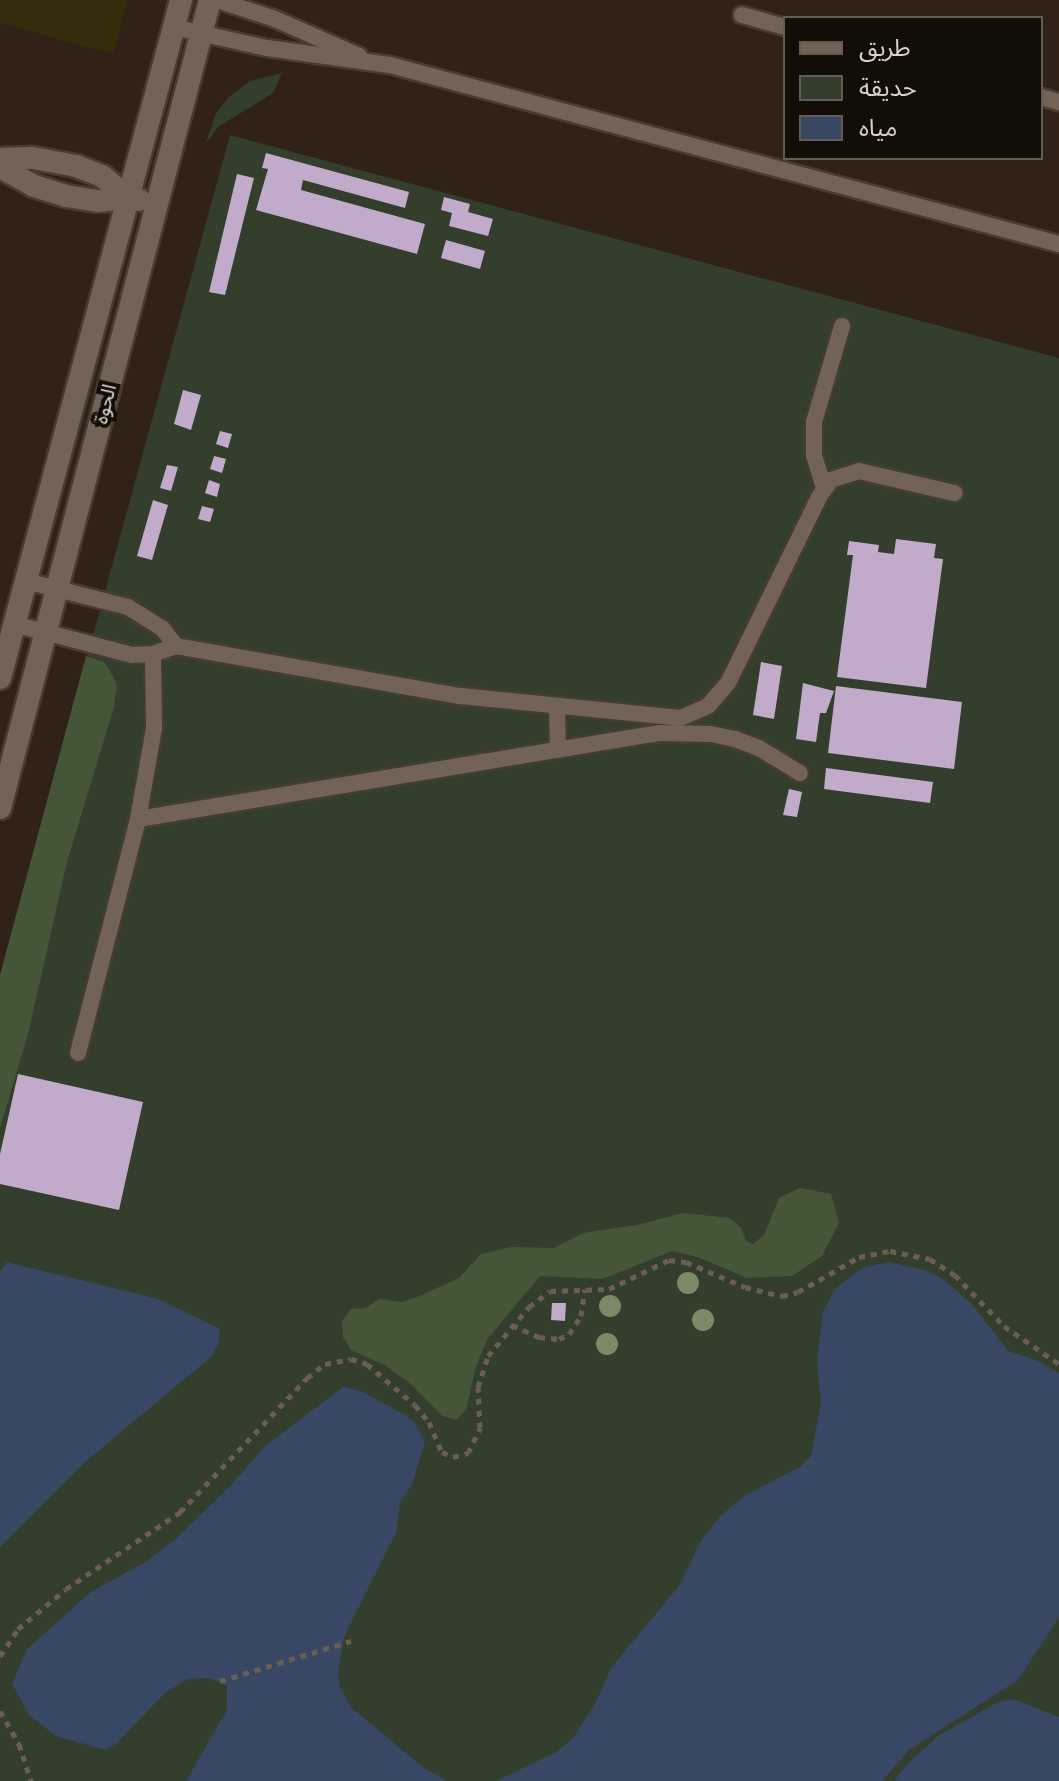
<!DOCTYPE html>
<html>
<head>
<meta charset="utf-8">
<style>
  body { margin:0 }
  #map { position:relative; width:1059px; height:1781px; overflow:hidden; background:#302217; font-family:Montserrat,"Noto Sans Arabic",sans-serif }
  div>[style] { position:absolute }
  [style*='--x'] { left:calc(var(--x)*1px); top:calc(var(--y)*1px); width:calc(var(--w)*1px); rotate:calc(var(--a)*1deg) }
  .green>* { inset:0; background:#343e2c }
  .forest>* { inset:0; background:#455538 }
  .sand>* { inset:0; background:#352c0c }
  .water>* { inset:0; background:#384764 }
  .building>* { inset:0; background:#c2aaca }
  .path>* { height:5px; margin-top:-2.5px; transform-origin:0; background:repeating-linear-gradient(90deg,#6a5e54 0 6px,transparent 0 12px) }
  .roads { filter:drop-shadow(2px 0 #463c33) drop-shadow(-2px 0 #463c33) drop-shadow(0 2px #463c33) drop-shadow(0 -2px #463c33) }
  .service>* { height:16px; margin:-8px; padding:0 8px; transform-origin:8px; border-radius:8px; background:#736357 }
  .minor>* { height:22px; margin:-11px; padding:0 11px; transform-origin:11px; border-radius:11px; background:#736357 }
  .trees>* { width:22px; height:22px; margin:-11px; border-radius:50%; background:#7d8865 }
  span { translate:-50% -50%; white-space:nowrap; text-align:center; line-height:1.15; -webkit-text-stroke:8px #130d08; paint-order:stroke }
  .street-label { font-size:20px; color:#dbd2cb }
  .legend { position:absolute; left:783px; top:16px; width:260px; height:144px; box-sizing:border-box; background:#130d08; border:2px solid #635c56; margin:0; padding:10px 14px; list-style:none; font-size:24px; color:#dbd2cb }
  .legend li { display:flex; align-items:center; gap:16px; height:40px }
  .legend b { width:40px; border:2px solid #635c56 }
</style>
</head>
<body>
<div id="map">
  <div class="green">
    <div style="clip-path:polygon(282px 73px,273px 93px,218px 127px,206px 143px,216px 113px,228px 98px,250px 81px)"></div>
    <div style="clip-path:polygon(230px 135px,1059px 358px,1059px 1781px,0 1781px,0 975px)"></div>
  </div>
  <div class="forest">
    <div style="clip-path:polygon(86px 656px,104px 662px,109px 669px,117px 685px,114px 707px,67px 862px,28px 1034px,0 1128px,0 975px)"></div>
    <div style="clip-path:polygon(800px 1188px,831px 1194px,839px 1223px,822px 1256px,792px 1276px,747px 1278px,698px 1257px,672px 1251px,603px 1279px,540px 1276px,488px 1338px,476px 1366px,466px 1410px,456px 1420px,442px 1416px,411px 1384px,386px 1366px,351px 1350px,343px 1337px,342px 1321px,351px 1309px,366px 1308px,379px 1299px,402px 1302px,417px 1297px,459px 1278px,481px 1254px,511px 1247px,554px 1248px,583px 1233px,637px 1225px,683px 1213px,729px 1218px,741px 1227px,746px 1241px,753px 1244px,764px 1235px,779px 1198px)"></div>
  </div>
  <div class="sand">
    <div style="clip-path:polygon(0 0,128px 0,113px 54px,0 23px)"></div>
  </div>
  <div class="water">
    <div style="clip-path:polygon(7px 1262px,158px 1299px,220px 1329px,219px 1342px,211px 1357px,85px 1462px,0 1547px,0 1272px)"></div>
    <div style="clip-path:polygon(889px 1262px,928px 1271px,944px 1280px,971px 1303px,1008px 1351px,1036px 1360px,1059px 1373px,1059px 1617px,1018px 1680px,909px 1750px,882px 1781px,496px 1781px,556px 1752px,573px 1738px,595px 1704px,611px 1668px,679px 1586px,701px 1541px,720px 1516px,746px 1495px,800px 1467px,811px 1456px,821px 1403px,817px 1360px,823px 1312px,835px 1289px,855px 1273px,865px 1267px)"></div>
    <div style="clip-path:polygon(343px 1387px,361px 1391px,405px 1415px,415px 1423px,425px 1441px,413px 1482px,400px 1502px,396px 1533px,344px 1637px,338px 1673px,340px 1688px,352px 1708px,424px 1768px,447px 1781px,186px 1781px,227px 1710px,227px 1686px,210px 1678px,187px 1679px,165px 1693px,117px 1743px,105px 1750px,56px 1736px,30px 1716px,12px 1684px,27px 1649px,91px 1592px,147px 1561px,177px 1538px,232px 1484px,265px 1446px)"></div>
    <div style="clip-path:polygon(1013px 1699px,1059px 1717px,1059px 1781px,894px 1781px,908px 1763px,938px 1736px,998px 1702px)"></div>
  </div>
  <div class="building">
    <div style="clip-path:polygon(266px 153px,409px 192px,405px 208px,303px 180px,301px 190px,425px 224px,417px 254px,256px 210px,268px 169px,262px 168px)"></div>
    <div style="clip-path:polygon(237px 174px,254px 178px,225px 295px,209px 292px)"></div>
    <div style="clip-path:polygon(444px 197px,470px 204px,468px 212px,493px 219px,488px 236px,449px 226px,452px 213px,441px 210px)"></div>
    <div style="clip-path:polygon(446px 240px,485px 251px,480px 269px,441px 258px)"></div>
    <div style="clip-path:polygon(183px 390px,201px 395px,191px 430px,174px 424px)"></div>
    <div style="clip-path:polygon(220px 431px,232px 434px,228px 448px,216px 444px)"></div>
    <div style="clip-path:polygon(214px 456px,226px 459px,222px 473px,210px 469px)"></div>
    <div style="clip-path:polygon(167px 465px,178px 467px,171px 491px,160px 488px)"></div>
    <div style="clip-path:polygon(209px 480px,220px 484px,217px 497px,205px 493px)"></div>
    <div style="clip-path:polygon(153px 500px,168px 505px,152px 560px,137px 556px)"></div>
    <div style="clip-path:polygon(202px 506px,214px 509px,210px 522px,198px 519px)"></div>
    <div style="clip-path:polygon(896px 539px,936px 544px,934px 558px,943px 559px,926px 688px,837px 677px,853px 555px,847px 555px,849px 541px,879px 545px,878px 552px,894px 554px)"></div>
    <div style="clip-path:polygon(761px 662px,782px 666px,774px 719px,753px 715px)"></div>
    <div style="clip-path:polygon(803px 683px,834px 691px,826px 713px,820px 713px,816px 742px,796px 739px)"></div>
    <div style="clip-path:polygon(836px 686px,962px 702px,954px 769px,828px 753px)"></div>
    <div style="clip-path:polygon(826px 768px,933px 782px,930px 803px,824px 789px)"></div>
    <div style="clip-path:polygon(789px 789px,802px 792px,797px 817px,783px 815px)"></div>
    <div style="clip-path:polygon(18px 1074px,143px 1102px,119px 1210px,0 1184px,0 1154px)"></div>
    <div style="clip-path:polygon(552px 1303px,566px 1303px,565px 1321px,551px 1320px)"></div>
  </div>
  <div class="path">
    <div style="--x:512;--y:1325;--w:30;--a:24"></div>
    <div style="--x:539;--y:1337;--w:20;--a:6"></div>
    <div style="--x:559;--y:1339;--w:11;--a:-27"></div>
    <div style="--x:569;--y:1334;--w:22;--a:-56"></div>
    <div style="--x:581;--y:1316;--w:27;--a:-82"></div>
    <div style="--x:0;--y:1656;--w:32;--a:-56"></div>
    <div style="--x:18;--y:1629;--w:62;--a:-39.8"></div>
    <div style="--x:66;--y:1589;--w:138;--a:-34"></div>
    <div style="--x:180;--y:1512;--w:185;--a:-46.5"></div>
    <div style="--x:307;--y:1378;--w:23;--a:-38"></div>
    <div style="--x:325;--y:1364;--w:26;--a:-11"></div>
    <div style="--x:351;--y:1359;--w:17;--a:17"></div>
    <div style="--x:367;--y:1364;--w:63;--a:40.5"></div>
    <div style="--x:415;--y:1405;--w:22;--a:51"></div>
    <div style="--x:429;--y:1422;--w:33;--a:67"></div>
    <div style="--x:442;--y:1452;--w:12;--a:24"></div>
    <div style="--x:453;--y:1457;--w:16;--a:-15"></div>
    <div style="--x:468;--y:1453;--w:28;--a:-64"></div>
    <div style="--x:480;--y:1428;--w:41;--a:-92.8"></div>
    <div style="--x:478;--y:1387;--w:33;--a:-72"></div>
    <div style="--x:488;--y:1356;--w:64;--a:-50.1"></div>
    <div style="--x:529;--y:1307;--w:26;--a:-37"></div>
    <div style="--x:550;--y:1291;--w:59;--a:-1.9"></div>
    <div style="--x:609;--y:1289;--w:67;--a:-25.8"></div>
    <div style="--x:669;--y:1260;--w:17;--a:7"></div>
    <div style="--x:686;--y:1262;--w:64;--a:23"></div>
    <div style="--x:745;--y:1287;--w:38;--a:14"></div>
    <div style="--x:782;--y:1296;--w:16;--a:-14"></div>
    <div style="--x:798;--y:1292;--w:70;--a:-29.8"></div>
    <div style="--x:859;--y:1257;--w:32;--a:-11"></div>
    <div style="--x:890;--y:1251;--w:41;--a:11.3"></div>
    <div style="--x:930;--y:1259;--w:30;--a:33"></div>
    <div style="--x:955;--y:1275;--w:71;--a:46.1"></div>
    <div style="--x:1004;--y:1326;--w:67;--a:34.6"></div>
    <div style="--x:220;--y:1681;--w:137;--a:-17"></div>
    <div style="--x:0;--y:1711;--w:38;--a:60"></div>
    <div style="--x:19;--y:1744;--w:39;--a:72"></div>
  </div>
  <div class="roads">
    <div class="service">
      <div style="--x:217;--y:0;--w:61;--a:18.1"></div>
      <div style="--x:275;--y:19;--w:92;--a:23.8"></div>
      <div style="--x:742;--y:15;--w:45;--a:15.6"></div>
      <div style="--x:173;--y:27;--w:96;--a:12.6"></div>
      <div style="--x:267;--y:48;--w:124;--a:7.9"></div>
      <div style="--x:390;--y:65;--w:693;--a:14.98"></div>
      <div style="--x:1041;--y:97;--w:19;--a:16"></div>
      <div style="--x:824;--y:488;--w:34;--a:-107"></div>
      <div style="--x:814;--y:456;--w:34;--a:-90"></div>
      <div style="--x:814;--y:422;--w:100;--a:-73.7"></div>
      <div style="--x:26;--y:581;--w:105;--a:14.3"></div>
      <div style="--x:128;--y:607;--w:40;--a:32"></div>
      <div style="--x:162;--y:628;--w:23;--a:52"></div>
      <div style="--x:14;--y:624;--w:122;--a:14.7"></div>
      <div style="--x:132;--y:655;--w:21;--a:-3"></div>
      <div style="--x:153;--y:654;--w:24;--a:-19"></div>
      <div style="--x:176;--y:646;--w:289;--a:10"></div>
      <div style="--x:461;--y:696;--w:220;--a:5.7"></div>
      <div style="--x:680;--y:718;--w:30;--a:-23"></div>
      <div style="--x:708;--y:706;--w:30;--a:-49"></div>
      <div style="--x:728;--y:683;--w:207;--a:-63.9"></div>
      <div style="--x:819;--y:497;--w:21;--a:-55"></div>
      <div style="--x:831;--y:480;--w:29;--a:-18"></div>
      <div style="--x:859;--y:471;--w:98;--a:13"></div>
      <div style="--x:557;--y:707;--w:43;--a:88.7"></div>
      <div style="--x:138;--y:819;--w:528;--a:-9.37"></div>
      <div style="--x:659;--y:733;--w:52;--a:1.1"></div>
      <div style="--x:711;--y:734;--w:25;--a:12"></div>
      <div style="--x:735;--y:739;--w:26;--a:21"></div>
      <div style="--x:759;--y:748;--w:48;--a:31.4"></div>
      <div style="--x:78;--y:1053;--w:242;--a:-75.6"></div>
      <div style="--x:138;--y:819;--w:92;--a:-80"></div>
      <div style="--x:154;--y:728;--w:74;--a:-90.8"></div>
    </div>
    <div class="minor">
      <div style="--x:0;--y:159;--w:33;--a:-2"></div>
      <div style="--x:33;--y:158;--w:44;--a:10.5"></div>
      <div style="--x:76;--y:166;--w:28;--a:21"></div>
      <div style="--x:102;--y:176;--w:34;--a:40"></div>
      <div style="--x:0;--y:167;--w:39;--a:29"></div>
      <div style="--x:34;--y:186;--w:34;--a:17"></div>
      <div style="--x:66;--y:196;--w:32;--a:9"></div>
      <div style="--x:98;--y:201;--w:30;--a:-6"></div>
      <div style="--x:128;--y:198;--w:11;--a:10"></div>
      <div style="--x:0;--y:678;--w:702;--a:-75.05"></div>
      <div style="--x:0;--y:808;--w:835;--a:-75.43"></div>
    </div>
  </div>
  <div class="trees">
    <div style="left:688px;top:1283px"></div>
    <div style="left:610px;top:1306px"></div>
    <div style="left:703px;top:1320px"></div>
    <div style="left:607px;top:1344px"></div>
  </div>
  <div class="street-label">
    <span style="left:105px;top:404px;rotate:-76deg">الحوة</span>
  </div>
  <ul class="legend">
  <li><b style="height:10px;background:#736357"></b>طريق</li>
  <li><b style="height:22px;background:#343e2c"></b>حديقة</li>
  <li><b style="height:22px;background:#384764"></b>مياه</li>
  </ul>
</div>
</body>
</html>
